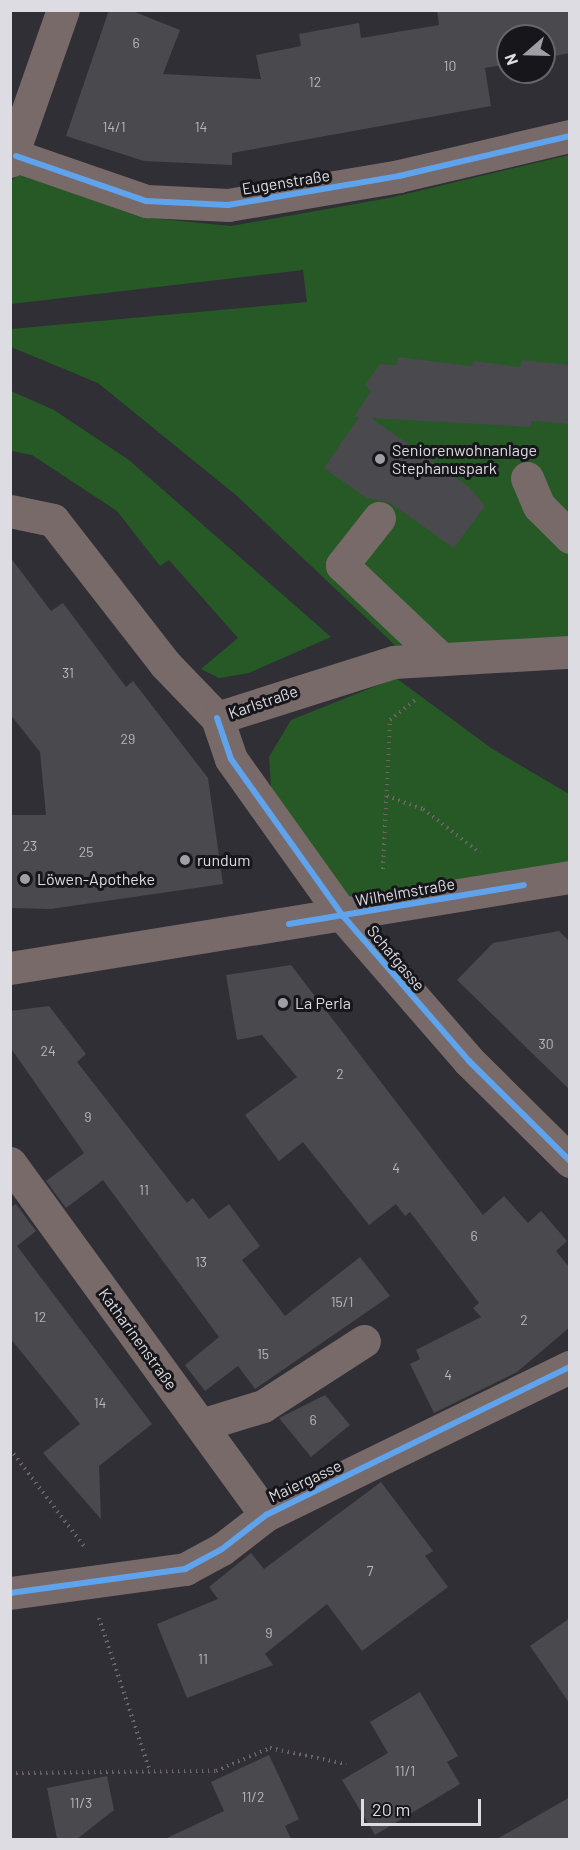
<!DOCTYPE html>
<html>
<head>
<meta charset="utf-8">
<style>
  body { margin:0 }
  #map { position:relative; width:580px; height:1850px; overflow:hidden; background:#302f35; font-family:Barlow,sans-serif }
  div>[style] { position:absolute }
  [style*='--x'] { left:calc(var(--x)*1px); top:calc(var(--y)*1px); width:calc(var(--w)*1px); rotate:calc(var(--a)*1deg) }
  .green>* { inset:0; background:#265926 }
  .building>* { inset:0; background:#4a494e }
  .path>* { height:4px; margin-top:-2px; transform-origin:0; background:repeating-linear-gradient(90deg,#6c6465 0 1.5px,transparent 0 6px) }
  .minor>* { height:33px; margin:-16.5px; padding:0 16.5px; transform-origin:16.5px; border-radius:16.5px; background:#776a68 }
  .cycleway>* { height:6px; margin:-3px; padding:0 3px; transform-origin:3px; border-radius:3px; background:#60a3ed }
  .dots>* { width:16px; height:16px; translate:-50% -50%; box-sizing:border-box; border:3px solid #17161a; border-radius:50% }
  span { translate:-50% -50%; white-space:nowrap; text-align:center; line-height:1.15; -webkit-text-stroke:6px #17161a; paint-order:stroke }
  .number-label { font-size:14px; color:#b8b7bd }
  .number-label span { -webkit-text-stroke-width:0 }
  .street-label { font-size:16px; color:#dddce2 }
  .poi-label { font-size:16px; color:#dddce2 }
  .left { translate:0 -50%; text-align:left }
  .frame { position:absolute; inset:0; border:12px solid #dddce2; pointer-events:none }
  .north { position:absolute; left:496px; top:24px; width:60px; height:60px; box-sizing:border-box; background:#17161a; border:2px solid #66656a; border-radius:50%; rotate:250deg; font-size:16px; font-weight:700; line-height:24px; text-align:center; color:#dddce2 }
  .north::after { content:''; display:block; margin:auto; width:21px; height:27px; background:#a09fa5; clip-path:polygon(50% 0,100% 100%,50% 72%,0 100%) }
  .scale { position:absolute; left:361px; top:1799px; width:120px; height:27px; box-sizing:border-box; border:3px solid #dddce2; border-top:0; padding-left:8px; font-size:18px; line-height:21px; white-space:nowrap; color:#dddce2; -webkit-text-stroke:4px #17161a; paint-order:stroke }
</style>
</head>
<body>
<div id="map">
  <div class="green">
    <div style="clip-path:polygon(569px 155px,569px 637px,398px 648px,237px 496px,98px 383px,11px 347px,11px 329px,307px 302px,303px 270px,11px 304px,10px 181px,21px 174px,140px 217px,231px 226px,389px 198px)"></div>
    <div style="clip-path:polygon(11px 391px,54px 410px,129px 460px,331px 637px,249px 673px,219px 678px,201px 669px,238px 638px,169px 560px,160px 566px,117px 511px,32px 455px,11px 451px)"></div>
    <div style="clip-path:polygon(396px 678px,491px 748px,569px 794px,569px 866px,348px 906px,271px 787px,269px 757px,291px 720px)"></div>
  </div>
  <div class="building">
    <div style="clip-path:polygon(109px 10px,130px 10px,180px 30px,163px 74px,261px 79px,256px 55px,301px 46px,299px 34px,359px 23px,361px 38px,439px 25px,437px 10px,570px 10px,570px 53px,544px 58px,544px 36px,508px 36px,508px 64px,485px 68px,491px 106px,232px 153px,232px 165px,144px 161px,66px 136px)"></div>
    <div style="clip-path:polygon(398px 357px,471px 366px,474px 361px,520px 367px,522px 360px,570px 365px,570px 424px,532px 421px,531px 427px,371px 418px,469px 487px,485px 506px,454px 548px,390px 503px,367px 498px,324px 468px,359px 417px,354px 417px,371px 391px,365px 385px,380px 364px,396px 365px)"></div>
    <div style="clip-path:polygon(10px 557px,51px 611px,63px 603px,126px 687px,133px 681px,208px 778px,223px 884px,51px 909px,10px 908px,10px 815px,46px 815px,40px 752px,10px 714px)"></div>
    <div style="clip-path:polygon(559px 931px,570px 942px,570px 1090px,457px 980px,493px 943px)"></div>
    <div style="clip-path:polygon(291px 965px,483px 1215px,504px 1196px,528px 1223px,541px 1211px,567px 1241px,556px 1251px,570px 1268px,570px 1327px,517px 1372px,434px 1413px,410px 1364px,420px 1359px,416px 1350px,481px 1317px,473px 1308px,479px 1303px,410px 1212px,405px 1216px,396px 1204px,369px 1225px,303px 1142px,279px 1161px,245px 1115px,297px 1077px,262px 1035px,237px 1040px,226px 975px)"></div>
    <div style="clip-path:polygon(49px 1006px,86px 1054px,77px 1062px,187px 1203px,193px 1198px,209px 1219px,229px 1204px,260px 1246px,242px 1260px,285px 1316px,360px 1257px,390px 1296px,255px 1389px,238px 1366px,205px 1391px,185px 1365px,219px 1337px,103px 1180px,66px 1208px,46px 1181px,84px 1153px,10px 1047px,10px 1011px)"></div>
    <div style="clip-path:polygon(16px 1204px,36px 1231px,17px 1246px,152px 1424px,99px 1466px,101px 1519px,43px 1453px,80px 1424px,10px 1338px,10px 1208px)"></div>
    <div style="clip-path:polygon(325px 1395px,350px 1425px,311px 1457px,279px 1418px)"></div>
    <div style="clip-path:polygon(381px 1482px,433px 1551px,425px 1556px,448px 1587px,362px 1651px,327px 1604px,265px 1654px,273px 1665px,187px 1698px,157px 1624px,218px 1599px,209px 1587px,251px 1553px,264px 1569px)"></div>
    <div style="clip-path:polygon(570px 1618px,570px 1704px,530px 1646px)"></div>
    <div style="clip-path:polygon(420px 1692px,458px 1756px,447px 1762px,460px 1784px,375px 1835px,342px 1780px,388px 1753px,370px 1722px)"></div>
    <div style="clip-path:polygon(269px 1755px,299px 1819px,285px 1826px,291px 1839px,165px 1839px,224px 1811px,211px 1782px)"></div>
    <div style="clip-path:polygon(107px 1776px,114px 1810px,77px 1839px,57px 1839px,47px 1788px)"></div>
    <div style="clip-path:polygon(570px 1797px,570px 1839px,497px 1839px)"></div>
  </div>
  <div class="path">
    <div style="--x:387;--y:796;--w:38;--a:20"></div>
    <div style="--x:423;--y:809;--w:72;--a:37.7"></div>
    <div style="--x:383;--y:869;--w:149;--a:-87.3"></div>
    <div style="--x:390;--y:720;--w:32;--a:-39"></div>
    <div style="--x:10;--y:1449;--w:122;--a:52.7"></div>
    <div style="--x:99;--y:1618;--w:158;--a:71.6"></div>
    <div style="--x:10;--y:1773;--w:206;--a:-0.6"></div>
    <div style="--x:216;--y:1771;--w:59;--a:-23.1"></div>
    <div style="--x:270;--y:1748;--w:78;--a:11.9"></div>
  </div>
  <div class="minor">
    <div style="--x:16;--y:156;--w:138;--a:19.1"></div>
    <div style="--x:146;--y:201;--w:82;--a:2.8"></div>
    <div style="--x:228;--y:205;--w:173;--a:-9.6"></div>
    <div style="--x:399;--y:176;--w:176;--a:-13.2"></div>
    <div style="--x:10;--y:161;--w:160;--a:-70.7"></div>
    <div style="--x:527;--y:478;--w:30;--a:67"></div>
    <div style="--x:539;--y:506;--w:44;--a:45"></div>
    <div style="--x:10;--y:511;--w:44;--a:11.8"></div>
    <div style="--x:53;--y:520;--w:182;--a:52.1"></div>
    <div style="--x:165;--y:664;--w:75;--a:46.1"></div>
    <div style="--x:379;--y:518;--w:60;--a:128.2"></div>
    <div style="--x:342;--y:565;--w:137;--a:43.5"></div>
    <div style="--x:217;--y:718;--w:43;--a:71.1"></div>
    <div style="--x:231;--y:759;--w:193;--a:54.5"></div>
    <div style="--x:343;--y:916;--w:192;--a:49"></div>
    <div style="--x:469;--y:1061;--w:142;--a:44.7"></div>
    <div style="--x:217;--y:718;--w:186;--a:-17.6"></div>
    <div style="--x:394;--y:662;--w:176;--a:-3.3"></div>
    <div style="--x:10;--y:968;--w:567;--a:-9.23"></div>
    <div style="--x:10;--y:1163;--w:435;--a:54"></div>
    <div style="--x:201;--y:1425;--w:65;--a:-17"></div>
    <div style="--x:263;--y:1406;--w:120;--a:-32.8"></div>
    <div style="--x:10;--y:1593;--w:177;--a:-7.8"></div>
    <div style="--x:185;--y:1569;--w:42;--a:-28.4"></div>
    <div style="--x:222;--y:1549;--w:56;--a:-37.7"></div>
    <div style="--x:266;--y:1515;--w:338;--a:-26"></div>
  </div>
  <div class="cycleway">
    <div style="--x:16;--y:156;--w:138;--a:19.1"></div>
    <div style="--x:146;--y:201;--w:82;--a:2.8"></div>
    <div style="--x:228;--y:205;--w:173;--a:-9.6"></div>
    <div style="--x:399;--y:176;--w:176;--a:-13.2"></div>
    <div style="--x:217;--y:718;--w:43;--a:71.1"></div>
    <div style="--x:231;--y:759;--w:193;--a:54.5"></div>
    <div style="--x:343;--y:916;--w:192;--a:49"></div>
    <div style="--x:469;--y:1061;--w:142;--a:44.7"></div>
    <div style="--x:289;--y:924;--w:238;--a:-9.4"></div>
    <div style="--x:10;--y:1593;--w:177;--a:-7.8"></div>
    <div style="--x:185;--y:1569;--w:42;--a:-28.4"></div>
    <div style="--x:222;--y:1549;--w:56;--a:-37.7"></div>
    <div style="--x:266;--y:1515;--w:338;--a:-26"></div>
  </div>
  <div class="dots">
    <div style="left:380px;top:459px;background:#a09fa5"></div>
    <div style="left:185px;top:860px;background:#a09fa5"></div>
    <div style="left:25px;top:879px;background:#a09fa5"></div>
    <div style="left:283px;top:1003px;background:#a09fa5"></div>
  </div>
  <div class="number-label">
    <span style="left:136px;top:43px">6</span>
    <span style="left:450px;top:66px">10</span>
    <span style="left:315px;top:82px">12</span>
    <span style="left:114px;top:127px">14/1</span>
    <span style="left:201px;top:127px">14</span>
    <span style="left:68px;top:673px">31</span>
    <span style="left:128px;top:739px">29</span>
    <span style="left:30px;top:846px">23</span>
    <span style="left:86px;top:852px">25</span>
    <span style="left:546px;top:1044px">30</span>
    <span style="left:48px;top:1051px">24</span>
    <span style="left:340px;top:1074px">2</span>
    <span style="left:88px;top:1117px">9</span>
    <span style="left:396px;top:1168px">4</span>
    <span style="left:144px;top:1190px">11</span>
    <span style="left:474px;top:1236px">6</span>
    <span style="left:201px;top:1262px">13</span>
    <span style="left:342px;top:1302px">15/1</span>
    <span style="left:40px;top:1317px">12</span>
    <span style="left:524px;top:1320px">2</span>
    <span style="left:263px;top:1354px">15</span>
    <span style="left:448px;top:1375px">4</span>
    <span style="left:100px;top:1403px">14</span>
    <span style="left:313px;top:1420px">6</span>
    <span style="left:370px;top:1571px">7</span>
    <span style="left:269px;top:1633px">9</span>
    <span style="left:203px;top:1659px">11</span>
    <span style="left:405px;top:1771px">11/1</span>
    <span style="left:253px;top:1797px">11/2</span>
    <span style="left:81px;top:1803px">11/3</span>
  </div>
  <div class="street-label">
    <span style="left:286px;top:182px;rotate:-9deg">Eugenstraße</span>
    <span style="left:263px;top:702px;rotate:-19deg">Karlstraße</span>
    <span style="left:405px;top:892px;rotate:-10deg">Wilhelmstraße</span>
    <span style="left:396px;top:958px;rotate:50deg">Schafgasse</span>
    <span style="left:138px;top:1339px;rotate:54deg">Katharinenstraße</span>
    <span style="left:305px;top:1481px;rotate:-25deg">Maiergasse</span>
  </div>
  <div class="poi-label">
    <span class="left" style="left:392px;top:459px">Seniorenwohnanlage<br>Stephanuspark</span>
    <span class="left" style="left:197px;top:860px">rundum</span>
    <span class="left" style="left:37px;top:879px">Löwen-Apotheke</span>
    <span class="left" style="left:295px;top:1003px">La Perla</span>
  </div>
  <div class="frame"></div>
  <div class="north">N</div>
  <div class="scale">20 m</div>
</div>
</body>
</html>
